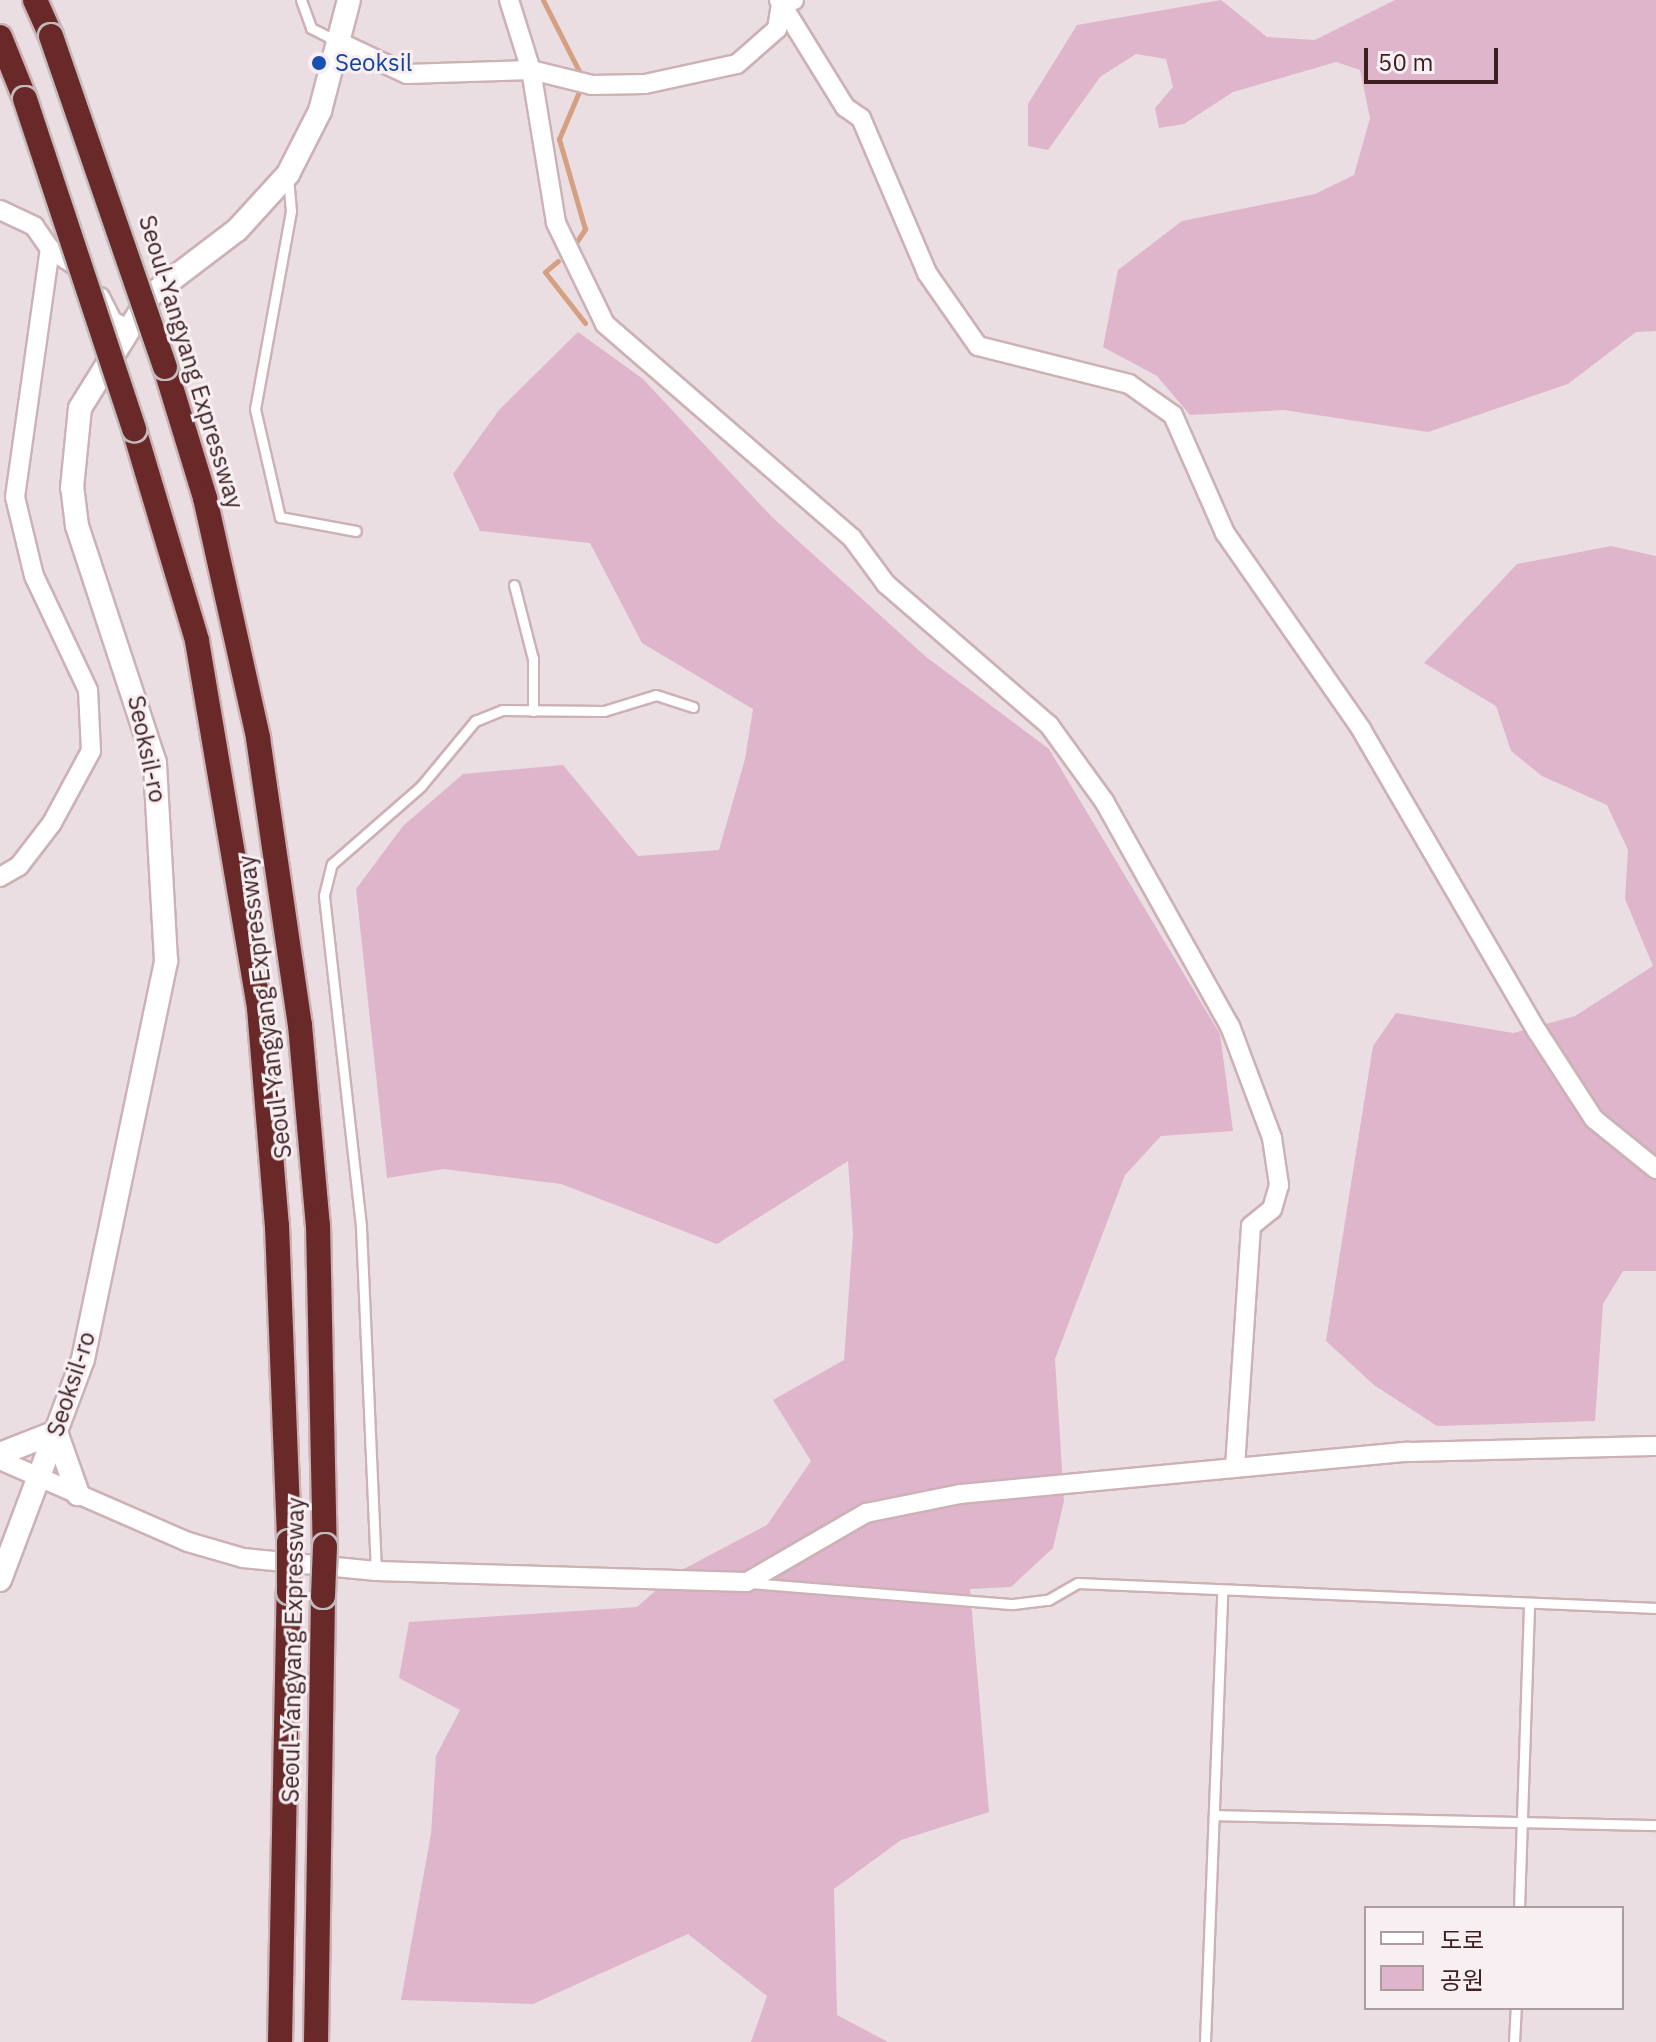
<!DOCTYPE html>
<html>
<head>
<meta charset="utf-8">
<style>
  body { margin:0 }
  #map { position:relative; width:1656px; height:2042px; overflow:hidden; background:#ebdee2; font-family:"IBM Plex Sans","Noto Sans KR",sans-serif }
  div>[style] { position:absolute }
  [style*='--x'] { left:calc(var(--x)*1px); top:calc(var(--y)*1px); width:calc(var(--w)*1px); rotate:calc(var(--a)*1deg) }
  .green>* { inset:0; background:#deb5cb }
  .stream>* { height:5px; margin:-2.5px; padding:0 2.5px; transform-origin:2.5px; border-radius:2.5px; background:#d5a082 }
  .roads { filter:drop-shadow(2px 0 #ccb1b5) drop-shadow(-2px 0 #ccb1b5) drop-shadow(0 2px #ccb1b5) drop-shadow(0 -2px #ccb1b5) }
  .service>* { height:9px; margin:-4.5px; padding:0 4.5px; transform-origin:4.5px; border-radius:4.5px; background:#fff }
  .minor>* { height:18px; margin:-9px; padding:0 9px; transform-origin:9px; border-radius:9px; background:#fff }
  .secondary>* { height:22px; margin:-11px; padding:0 11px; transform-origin:11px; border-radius:11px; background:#fff }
  .motorway>* { height:24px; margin:-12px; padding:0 12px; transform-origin:12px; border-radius:12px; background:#6a2929 }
  .bridges { filter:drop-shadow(2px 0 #c4bcbc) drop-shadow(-2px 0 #c4bcbc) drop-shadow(0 2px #c4bcbc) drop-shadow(0 -2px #c4bcbc) }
  .motorway-bridge>* { height:24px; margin:-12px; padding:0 12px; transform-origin:12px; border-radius:12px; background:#6a2929 }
  .dots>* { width:22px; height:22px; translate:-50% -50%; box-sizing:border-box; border:4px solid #f8eff2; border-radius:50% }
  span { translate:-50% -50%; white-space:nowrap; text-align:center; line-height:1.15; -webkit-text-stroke:6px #f8eff2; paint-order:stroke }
  .transit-label { font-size:24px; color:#164399 }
  .left { translate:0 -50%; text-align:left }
  .street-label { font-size:24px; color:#3c1f21 }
  .legend { position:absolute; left:1364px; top:1906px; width:260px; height:104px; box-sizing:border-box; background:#f8eff2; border:2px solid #ad9c9e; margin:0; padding:10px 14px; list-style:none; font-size:24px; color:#3c1f21 }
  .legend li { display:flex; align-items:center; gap:16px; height:40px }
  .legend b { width:40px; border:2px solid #ad9c9e }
  .scale { position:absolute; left:1364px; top:48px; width:134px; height:36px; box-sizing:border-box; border:4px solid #3c1f21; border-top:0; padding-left:10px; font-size:24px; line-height:28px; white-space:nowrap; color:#3c1f21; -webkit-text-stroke:6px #f8eff2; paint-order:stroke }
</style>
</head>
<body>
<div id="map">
  <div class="green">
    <div style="clip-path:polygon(1221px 0,1267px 37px,1315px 40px,1395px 0,1656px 0,1656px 331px,1636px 332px,1568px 384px,1428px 432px,1284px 410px,1190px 415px,1157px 376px,1103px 347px,1118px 270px,1182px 221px,1315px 194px,1354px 175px,1370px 118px,1360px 70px,1336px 62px,1233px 92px,1184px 124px,1159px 128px,1155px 108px,1173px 87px,1166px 59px,1136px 54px,1100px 77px,1048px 150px,1028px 146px,1028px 104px,1077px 25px)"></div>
    <div style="clip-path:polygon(578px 332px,643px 379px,773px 518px,925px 656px,1049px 749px,1220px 1034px,1233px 1131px,1161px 1136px,1125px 1175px,1055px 1359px,1064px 1501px,1053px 1548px,1011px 1587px,970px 1589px,989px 1812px,901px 1840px,834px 1889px,837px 2015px,888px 2042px,751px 2042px,767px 1996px,688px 1934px,533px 2004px,401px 2000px,431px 1834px,436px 1756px,460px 1710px,399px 1678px,409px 1622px,637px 1607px,676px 1573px,767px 1525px,811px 1461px,773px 1400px,844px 1360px,853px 1234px,848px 1161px,717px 1244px,561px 1184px,444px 1169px,387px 1178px,356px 889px,403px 826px,463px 774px,563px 765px,638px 856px,719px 850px,745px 759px,753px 709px,642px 643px,590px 543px,480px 531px,453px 474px,499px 410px)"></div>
    <div style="clip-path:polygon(1611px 546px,1656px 556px,1656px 1271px,1623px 1271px,1603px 1304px,1595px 1421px,1437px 1426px,1374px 1385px,1326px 1341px,1373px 1046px,1396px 1013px,1513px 1033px,1575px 1016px,1653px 966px,1625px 899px,1628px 850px,1607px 805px,1542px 776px,1511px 751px,1496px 706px,1424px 663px,1517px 564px)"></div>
  </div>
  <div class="stream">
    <div style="--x:543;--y:0;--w:80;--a:63.1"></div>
    <div style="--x:573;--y:247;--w:22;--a:-56"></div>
    <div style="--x:585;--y:229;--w:94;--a:-106.1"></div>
    <div style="--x:559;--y:139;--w:56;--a:-67.1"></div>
    <div style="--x:558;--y:261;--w:17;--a:140"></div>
    <div style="--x:545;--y:272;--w:65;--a:51.9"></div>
  </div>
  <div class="roads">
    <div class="service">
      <div style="--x:301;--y:0;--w:30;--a:70"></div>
      <div style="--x:311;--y:28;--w:30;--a:27"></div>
      <div style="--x:288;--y:177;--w:34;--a:85"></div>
      <div style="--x:291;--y:211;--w:201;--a:100.3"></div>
      <div style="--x:255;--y:409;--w:111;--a:77"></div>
      <div style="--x:280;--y:517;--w:77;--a:10.4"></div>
      <div style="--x:514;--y:585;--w:76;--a:75.6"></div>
      <div style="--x:533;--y:659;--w:52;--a:90"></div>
      <div style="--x:376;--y:1571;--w:345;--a:-92.5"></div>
      <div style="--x:361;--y:1226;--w:333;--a:-96.4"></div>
      <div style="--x:324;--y:895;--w:32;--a:-76"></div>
      <div style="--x:332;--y:864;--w:118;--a:-41.2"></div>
      <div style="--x:421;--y:786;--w:85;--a:-50.3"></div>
      <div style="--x:475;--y:721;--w:29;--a:-22"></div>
      <div style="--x:502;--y:710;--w:102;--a:0.6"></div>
      <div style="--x:604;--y:711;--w:54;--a:-17.1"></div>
      <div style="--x:656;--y:695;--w:39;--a:18"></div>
      <div style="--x:750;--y:1583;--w:264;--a:4.6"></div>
      <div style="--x:1013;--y:1604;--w:35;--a:-7"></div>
      <div style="--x:1048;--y:1600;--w:34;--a:-30"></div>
      <div style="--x:1078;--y:1583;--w:579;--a:2.48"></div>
      <div style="--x:1214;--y:1815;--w:442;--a:1.3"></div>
      <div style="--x:1519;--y:1908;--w:304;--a:-88.1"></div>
      <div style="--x:1205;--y:2042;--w:448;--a:-87.8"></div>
      <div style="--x:1514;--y:2042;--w:34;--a:-87"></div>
    </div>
    <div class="minor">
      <div style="--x:509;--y:0;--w:73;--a:72.6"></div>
      <div style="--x:531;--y:70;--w:155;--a:80.7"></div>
      <div style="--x:556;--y:223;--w:112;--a:64.1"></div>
      <div style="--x:605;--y:324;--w:327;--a:40.9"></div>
      <div style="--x:852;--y:538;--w:57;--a:53.5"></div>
      <div style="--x:886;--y:584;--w:216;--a:40.9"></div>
      <div style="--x:1049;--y:725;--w:94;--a:54.1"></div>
      <div style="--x:1104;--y:801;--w:258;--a:60.8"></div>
      <div style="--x:1230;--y:1026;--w:120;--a:69.4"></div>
      <div style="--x:1272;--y:1138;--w:48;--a:81.5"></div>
      <div style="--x:1279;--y:1185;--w:25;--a:106"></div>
      <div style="--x:1272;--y:1209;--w:27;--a:141"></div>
      <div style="--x:1251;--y:1226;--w:240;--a:93.8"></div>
      <div style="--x:779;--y:0;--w:126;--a:58.3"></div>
      <div style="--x:845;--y:107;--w:19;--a:35"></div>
      <div style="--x:861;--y:118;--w:168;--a:66.9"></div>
      <div style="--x:927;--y:273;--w:89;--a:55.1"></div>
      <div style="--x:978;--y:346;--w:156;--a:14.1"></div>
      <div style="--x:1129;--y:384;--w:54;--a:35.2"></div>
      <div style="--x:1173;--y:415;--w:129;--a:66.2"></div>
      <div style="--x:1225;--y:533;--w:239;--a:55.2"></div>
      <div style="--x:1361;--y:729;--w:350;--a:59.8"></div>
      <div style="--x:1537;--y:1031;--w:105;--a:57.1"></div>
      <div style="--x:1594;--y:1119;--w:80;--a:38.9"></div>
      <div style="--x:341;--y:43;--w:73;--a:25.2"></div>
      <div style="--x:407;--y:74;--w:124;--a:-1.8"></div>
      <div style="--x:531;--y:70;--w:63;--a:13.8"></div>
      <div style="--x:592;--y:85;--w:53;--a:-1.1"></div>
      <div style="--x:645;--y:84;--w:94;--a:-12.3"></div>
      <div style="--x:737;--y:64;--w:53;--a:-41.2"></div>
      <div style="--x:777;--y:29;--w:24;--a:-81"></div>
      <div style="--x:781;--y:5;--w:14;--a:-21"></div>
      <div style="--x:0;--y:210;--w:38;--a:25"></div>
      <div style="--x:34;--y:226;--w:28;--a:55"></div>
      <div style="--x:100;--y:297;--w:27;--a:63"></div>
      <div style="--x:112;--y:321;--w:15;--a:28"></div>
      <div style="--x:0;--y:877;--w:22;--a:-30"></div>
      <div style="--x:19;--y:866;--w:54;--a:-52.5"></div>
      <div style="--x:52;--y:823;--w:82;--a:-61.6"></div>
      <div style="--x:91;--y:751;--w:61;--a:-92.8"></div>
      <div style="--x:88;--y:690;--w:126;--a:-115.3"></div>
      <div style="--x:34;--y:576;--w:81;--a:-103.5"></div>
      <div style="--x:15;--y:497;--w:250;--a:-82"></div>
      <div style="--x:50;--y:249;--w:42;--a:33.3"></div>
      <div style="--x:0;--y:1460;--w:205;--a:23.6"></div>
      <div style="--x:188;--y:1542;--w:57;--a:16.2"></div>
      <div style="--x:243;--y:1558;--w:134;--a:5.6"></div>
      <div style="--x:376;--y:1571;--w:371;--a:1.7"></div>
      <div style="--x:747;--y:1582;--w:138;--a:-30.1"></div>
      <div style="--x:866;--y:1513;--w:96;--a:-11.4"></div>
      <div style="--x:960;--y:1494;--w:450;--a:-5.4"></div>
      <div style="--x:1408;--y:1452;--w:248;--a:-1.4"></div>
    </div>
    <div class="secondary">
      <div style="--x:56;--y:1432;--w:66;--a:70.5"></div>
      <div style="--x:0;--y:1454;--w:60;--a:-21.4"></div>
      <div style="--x:0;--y:1580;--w:236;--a:-69.4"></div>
      <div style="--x:83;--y:1359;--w:407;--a:-78.2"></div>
      <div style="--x:166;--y:961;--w:198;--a:-93.2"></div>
      <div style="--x:155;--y:763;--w:250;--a:-108.2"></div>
      <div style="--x:77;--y:526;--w:38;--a:-97"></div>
      <div style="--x:72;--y:488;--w:80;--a:-84.3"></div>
      <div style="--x:80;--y:408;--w:132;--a:-58"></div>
      <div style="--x:150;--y:296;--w:109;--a:-37.2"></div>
      <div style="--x:237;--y:230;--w:76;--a:-47.7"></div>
      <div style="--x:288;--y:174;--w:71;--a:-63.1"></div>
      <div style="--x:320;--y:111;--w:115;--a:-75.4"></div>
    </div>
    <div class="motorway">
      <div style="--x:35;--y:0;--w:39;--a:66"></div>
      <div style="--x:0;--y:37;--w:67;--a:68"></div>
      <div style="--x:165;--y:367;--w:137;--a:73"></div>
      <div style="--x:205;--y:498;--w:246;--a:77.5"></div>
      <div style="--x:258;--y:738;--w:290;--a:81.7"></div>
      <div style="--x:300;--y:1025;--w:201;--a:84.9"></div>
      <div style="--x:318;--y:1225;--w:321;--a:88.8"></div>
      <div style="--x:134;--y:429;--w:221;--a:73.4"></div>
      <div style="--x:197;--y:641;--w:372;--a:80.4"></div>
      <div style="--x:259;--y:1008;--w:219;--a:85.3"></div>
      <div style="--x:277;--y:1226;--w:316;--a:87.8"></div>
      <div style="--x:280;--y:2042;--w:450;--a:-88.9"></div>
      <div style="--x:316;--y:2042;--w:446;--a:-89.1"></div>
    </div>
  </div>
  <div class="bridges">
    <div class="motorway-bridge">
      <div style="--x:51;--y:36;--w:350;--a:71"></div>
      <div style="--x:25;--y:99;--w:348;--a:71.7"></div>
      <div style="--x:289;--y:1592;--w:50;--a:-90"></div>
      <div style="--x:323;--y:1596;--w:50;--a:-87.7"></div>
    </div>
  </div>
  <div class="dots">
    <div style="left:319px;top:63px;background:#1a4fb4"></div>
  </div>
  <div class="transit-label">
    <span class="left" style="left:335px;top:63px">Seoksil</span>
  </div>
  <div class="street-label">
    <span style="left:191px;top:362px;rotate:73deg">Seoul-Yangyang Expressway</span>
    <span style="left:147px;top:749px;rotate:78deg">Seoksil-ro</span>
    <span style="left:265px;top:1007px;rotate:-97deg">Seoul-Yangyang Expressway</span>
    <span style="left:71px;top:1384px;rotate:-72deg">Seoksil-ro</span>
    <span style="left:293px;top:1650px;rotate:-89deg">Seoul-Yangyang Expressway</span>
  </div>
  <ul class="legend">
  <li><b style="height:10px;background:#fff"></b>도로</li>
  <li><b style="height:22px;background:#deb5cb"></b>공원</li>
  </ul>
  <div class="scale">50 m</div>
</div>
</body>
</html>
